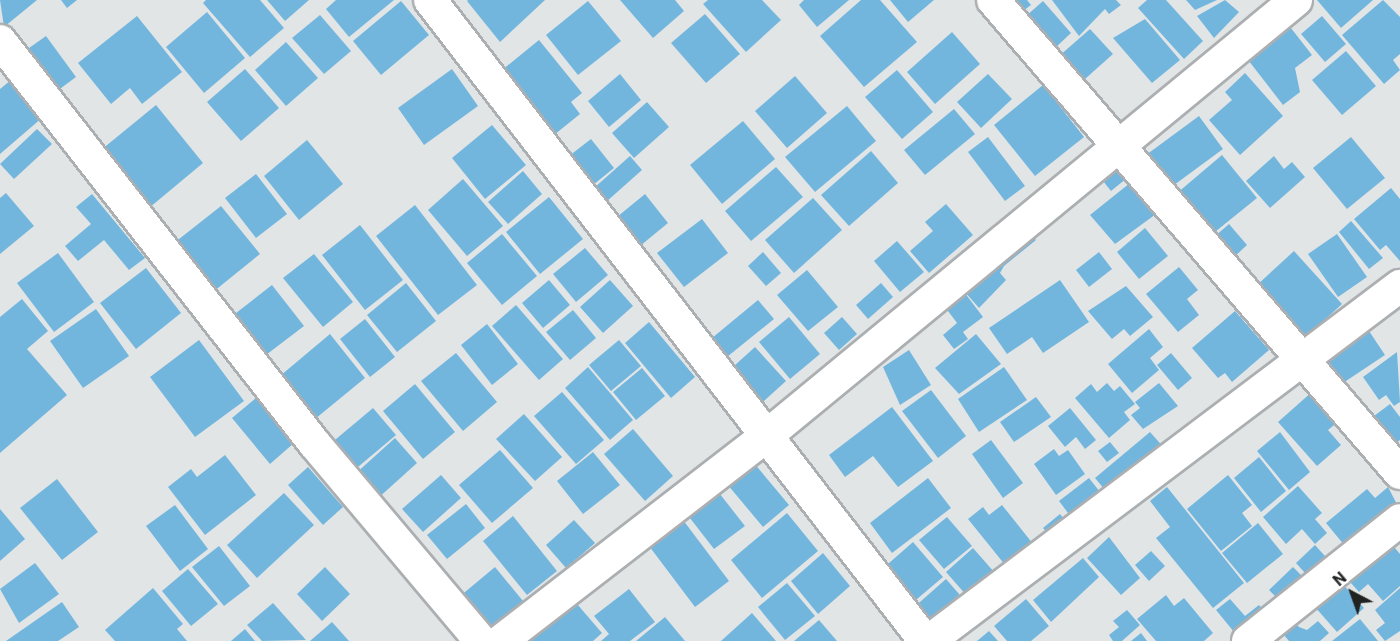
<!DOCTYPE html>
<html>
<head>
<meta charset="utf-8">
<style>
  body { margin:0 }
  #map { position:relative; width:1400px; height:641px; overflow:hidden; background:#e2e5e6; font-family:Roboto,sans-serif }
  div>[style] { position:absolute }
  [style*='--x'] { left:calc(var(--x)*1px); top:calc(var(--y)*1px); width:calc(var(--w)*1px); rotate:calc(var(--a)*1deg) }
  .building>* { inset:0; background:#73b6dd }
  .roads { filter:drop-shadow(2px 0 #acafb1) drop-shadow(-2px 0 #acafb1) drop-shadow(0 2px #acafb1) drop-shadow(0 -2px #acafb1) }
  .minor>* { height:32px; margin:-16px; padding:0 16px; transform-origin:16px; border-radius:16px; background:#fff }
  span { translate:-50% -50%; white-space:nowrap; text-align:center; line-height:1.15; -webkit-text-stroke:5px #fff; paint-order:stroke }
  .north { position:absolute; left:1322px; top:563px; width:60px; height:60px; -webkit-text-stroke:4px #fff; paint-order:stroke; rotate:319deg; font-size:16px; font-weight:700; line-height:24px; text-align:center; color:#202121 }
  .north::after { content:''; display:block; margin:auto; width:21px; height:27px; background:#202121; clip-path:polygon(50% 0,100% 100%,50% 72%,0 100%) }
</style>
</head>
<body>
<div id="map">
  <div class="building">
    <div style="clip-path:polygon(0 0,37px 0,4px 27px)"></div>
    <div style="clip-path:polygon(61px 0,77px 0,67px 8px)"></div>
    <div style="clip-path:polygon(206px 0,260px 0,284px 28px,250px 57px,203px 3px)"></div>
    <div style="clip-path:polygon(267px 0,309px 0,285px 21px)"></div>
    <div style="clip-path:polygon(336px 0,394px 0,349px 37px,326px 9px)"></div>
    <div style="clip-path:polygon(545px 0,500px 42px,467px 1px,468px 0)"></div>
    <div style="clip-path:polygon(620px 0,675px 0,684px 11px,653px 38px)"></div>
    <div style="clip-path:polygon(708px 0,762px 0,781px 20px,746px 52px,703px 4px)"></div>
    <div style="clip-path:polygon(804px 0,849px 0,817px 27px,799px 5px)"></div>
    <div style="clip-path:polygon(861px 0,880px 0,917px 42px,864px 87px,820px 36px)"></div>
    <div style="clip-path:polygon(890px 0,934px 0,908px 22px)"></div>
    <div style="clip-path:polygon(1008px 0,1027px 0,1031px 5px,1019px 14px)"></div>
    <div style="clip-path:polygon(1052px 0,1116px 0,1121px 5px,1109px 14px,1105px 9px,1079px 36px)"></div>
    <div style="clip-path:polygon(1147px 0,1166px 0,1203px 41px,1184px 59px,1138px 8px)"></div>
    <div style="clip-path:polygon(1186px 0,1217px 0,1195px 10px)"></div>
    <div style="clip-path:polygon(1225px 0,1239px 12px,1214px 38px,1197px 16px)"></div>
    <div style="clip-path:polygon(1317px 0,1373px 0,1341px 28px)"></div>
    <div style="clip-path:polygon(1383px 0,1400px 17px,1400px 54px,1393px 60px,1400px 70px,1384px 84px,1342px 35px)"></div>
    <div style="clip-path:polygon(401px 1px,429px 35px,381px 75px,353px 41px)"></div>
    <div style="clip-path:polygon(588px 1px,621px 41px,578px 75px,546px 35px)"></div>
    <div style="clip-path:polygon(1043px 1px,1071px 33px,1054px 49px,1025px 17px)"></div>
    <div style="clip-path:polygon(207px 12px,245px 58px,204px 93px,166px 47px)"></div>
    <div style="clip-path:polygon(705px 14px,740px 54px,706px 83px,671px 43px)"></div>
    <div style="clip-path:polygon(320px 15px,351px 51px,324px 74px,292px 38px)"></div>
    <div style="clip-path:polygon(137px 16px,182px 72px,142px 104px,130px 88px,111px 104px,78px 63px)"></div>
    <div style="clip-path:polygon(1322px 16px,1346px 44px,1325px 62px,1301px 34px)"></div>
    <div style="clip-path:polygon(1145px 19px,1180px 60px,1152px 83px,1113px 38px)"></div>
    <div style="clip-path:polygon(1287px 23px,1312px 55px,1295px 68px,1300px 92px,1283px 105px,1245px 56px)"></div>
    <div style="clip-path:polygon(1090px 29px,1113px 54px,1085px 79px,1058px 57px)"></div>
    <div style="clip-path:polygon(952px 32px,980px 64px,935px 104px,907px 72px)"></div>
    <div style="clip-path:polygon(46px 36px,76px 77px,53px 94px,22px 53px)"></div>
    <div style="clip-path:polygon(539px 40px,582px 93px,571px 102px,580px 114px,554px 135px,502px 70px)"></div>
    <div style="clip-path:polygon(286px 42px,318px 78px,286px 106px,255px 70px)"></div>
    <div style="clip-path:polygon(1346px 51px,1376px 86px,1342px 115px,1312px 80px)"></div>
    <div style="clip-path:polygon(245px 69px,279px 108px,241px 141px,207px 102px)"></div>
    <div style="clip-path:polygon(452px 69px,478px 106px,424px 145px,398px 108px)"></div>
    <div style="clip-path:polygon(897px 70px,933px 112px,902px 139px,865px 97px)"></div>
    <div style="clip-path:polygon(1245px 73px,1283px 116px,1240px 155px,1209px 120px,1232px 100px,1225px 92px)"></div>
    <div style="clip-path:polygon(620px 74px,641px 100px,609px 127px,588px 101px)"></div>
    <div style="clip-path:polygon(988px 74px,1012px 99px,981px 128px,957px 102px)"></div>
    <div style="clip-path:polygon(795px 76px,827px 113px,787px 148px,755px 111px)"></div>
    <div style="clip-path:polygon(11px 80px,43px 117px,0 154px,0 89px)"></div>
    <div style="clip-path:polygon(1043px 85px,1084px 137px,1035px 176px,994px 125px)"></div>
    <div style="clip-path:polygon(647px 102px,669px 127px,634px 158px,612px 133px)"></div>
    <div style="clip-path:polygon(156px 105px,203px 163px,149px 208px,101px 150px)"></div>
    <div style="clip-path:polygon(847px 106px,876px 141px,815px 192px,785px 157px)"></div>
    <div style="clip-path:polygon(954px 109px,975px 134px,925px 175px,904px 150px)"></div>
    <div style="clip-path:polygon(1199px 116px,1223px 149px,1170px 188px,1146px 155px)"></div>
    <div style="clip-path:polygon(743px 121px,775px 159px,722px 204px,690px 165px)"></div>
    <div style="clip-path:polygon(492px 125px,526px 165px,485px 199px,452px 158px)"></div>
    <div style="clip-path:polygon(37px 129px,52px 144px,14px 179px,0 164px)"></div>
    <div style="clip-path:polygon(988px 137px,1025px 186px,1005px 201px,968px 152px)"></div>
    <div style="clip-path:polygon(1351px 137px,1385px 178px,1347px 209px,1313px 168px)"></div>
    <div style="clip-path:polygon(591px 139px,614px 168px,593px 185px,569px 156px)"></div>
    <div style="clip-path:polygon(307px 140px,343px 184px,299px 220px,264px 176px)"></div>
    <div style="clip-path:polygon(871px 151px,898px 183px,849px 226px,821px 195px)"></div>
    <div style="clip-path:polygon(1222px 155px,1257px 198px,1210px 236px,1176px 194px)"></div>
    <div style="clip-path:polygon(630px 156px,642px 170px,606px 202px,594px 188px)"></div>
    <div style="clip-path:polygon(1274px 156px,1284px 169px,1292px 162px,1305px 177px,1270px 208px,1246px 181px)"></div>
    <div style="clip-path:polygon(1120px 159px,1132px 174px,1111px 191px,1099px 176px)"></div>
    <div style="clip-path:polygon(776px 167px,803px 197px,751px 241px,725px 211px)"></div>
    <div style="clip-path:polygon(523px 171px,542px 194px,508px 224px,488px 202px)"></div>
    <div style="clip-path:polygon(256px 174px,287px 214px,256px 238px,225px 198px)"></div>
    <div style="clip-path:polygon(463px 179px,503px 226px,467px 256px,428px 210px)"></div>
    <div style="clip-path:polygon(1130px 183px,1156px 214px,1115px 244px,1090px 215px)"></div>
    <div style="clip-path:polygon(1391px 188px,1400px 199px,1400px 261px,1386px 245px,1380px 250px,1354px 219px)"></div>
    <div style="clip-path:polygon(6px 193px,34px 226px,0 254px,0 198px)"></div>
    <div style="clip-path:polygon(92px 194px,145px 258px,129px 270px,104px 240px,78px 261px,65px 246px,91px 224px,76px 207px)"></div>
    <div style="clip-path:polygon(645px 194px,668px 223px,640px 246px,617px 217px)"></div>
    <div style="clip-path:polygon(549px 197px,583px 239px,540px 274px,506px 232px)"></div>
    <div style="clip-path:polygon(813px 198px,842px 230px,794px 273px,765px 240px)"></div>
    <div style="clip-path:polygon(946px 204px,973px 235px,929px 273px,910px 251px,933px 231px,925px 222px)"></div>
    <div style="clip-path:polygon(415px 205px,477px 285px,438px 315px,376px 236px)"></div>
    <div style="clip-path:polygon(221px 206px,260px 254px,213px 292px,174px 243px)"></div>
    <div style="clip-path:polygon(702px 219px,728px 253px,684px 287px,657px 253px)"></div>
    <div style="clip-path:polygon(1351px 221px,1383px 258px,1369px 269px,1339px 232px)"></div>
    <div style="clip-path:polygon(1229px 224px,1247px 245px,1232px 259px,1214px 237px)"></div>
    <div style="clip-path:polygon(360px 225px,403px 280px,365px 310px,322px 255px)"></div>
    <div style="clip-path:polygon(1025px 228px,1036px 240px,1004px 266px,1000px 273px,1006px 280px,979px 308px,958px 284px)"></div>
    <div style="clip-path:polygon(1145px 228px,1168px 256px,1139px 279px,1117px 252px)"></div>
    <div style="clip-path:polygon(502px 234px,537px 276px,502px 305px,467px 263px)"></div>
    <div style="clip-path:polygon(1337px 234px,1367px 277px,1338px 297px,1308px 254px)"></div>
    <div style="clip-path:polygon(897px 241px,924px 272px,900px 292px,874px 261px)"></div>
    <div style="clip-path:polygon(585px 248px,608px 275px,576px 302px,553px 274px)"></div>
    <div style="clip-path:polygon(1294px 251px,1342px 304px,1304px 339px,1256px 286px)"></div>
    <div style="clip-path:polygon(763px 252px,781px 273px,766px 286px,748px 266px)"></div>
    <div style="clip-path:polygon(1099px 252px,1112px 269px,1089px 287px,1076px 270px)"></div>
    <div style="clip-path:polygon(58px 253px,94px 302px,54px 332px,17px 283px)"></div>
    <div style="clip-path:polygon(314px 254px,353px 302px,323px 327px,283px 278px)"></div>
    <div style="clip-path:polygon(1179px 267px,1198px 290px,1187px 299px,1199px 315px,1178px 332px,1146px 294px)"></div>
    <div style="clip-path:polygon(146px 268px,181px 313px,136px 349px,100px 303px)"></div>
    <div style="clip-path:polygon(807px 270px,838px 307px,808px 331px,777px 295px)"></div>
    <div style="clip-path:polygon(549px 280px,570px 305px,543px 328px,522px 303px)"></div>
    <div style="clip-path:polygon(610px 280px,633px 306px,603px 333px,580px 307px)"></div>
    <div style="clip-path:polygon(1060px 280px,1089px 322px,1043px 353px,1032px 337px,1007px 354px,989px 328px)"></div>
    <div style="clip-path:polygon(406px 283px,436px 321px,397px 352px,367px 315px)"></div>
    <div style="clip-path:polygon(881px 283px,893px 297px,868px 319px,856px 305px)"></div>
    <div style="clip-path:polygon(958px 284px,983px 317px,963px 332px,968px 339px,954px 349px,943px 335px,957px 323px,939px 299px)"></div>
    <div style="clip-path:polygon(272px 285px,304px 326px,262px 358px,231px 317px)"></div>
    <div style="clip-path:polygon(1126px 286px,1153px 317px,1130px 336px,1124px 329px,1112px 339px,1088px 311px)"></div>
    <div style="clip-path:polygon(22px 299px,48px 331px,27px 349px,67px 395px,0 453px,0 317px)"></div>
    <div style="clip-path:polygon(758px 300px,774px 319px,722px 361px,706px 343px)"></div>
    <div style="clip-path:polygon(516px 305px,563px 359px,539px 380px,492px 326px)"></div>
    <div style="clip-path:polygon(96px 309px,129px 356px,83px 388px,50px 341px)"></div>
    <div style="clip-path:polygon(573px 310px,596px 338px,570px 360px,546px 332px)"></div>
    <div style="clip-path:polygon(1235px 311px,1269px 350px,1232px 382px,1225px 373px,1218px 378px,1192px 348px)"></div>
    <div style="clip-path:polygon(789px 317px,820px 354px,790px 379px,759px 342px)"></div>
    <div style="clip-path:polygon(842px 317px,857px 334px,839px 350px,824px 333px)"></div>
    <div style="clip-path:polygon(365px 319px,395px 357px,370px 377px,340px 339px)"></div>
    <div style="clip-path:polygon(649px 322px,695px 377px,671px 398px,625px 343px)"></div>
    <div style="clip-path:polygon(487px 324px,518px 364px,492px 385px,461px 345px)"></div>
    <div style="clip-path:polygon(1365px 325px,1385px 355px,1343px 383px,1323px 352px)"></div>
    <div style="clip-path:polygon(1149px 329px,1163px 347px,1150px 358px,1159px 370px,1132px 393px,1108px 364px)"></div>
    <div style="clip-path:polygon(330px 334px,365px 378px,315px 419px,280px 376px)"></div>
    <div style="clip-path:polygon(976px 334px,1001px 364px,959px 394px,935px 368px)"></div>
    <div style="clip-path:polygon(199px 340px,244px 401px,195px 437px,150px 377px)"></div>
    <div style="clip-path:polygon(619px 340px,641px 366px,611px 391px,589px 365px)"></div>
    <div style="clip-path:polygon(755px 347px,786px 381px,755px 409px,724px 375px)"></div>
    <div style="clip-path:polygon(909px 350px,931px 385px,900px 405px,883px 367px)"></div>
    <div style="clip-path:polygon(1397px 352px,1400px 402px,1394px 406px,1386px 395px,1379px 400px,1363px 377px)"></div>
    <div style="clip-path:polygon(456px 353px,497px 402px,463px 431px,421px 381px)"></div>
    <div style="clip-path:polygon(1171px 353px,1192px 378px,1178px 390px,1157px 365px)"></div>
    <div style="clip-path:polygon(588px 367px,633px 420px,610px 440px,565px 388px)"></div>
    <div style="clip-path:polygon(1004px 367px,1027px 400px,979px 432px,958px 399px)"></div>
    <div style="clip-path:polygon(642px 368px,665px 396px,636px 420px,613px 392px)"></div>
    <div style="clip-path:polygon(1107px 383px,1114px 391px,1120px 386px,1135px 404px,1124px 412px,1130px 420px,1109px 438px,1075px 398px,1091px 384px,1097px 392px)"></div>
    <div style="clip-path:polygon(1159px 383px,1178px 406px,1143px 429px,1131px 415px,1140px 408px,1135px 402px)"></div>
    <div style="clip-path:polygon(415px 384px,455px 432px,423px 459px,383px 411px)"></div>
    <div style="clip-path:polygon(931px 390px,966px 436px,938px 458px,902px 411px)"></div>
    <div style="clip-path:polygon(1313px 391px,1339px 421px,1328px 430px,1341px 445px,1317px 466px,1278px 422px)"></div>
    <div style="clip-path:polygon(562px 392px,604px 440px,576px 464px,534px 416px)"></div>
    <div style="clip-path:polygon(1036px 397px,1051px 417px,1014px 442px,1000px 422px)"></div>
    <div style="clip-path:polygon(256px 398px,294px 443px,270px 464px,232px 418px)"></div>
    <div style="clip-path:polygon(1390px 404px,1400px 417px,1400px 440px,1390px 447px,1370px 419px)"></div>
    <div style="clip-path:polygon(892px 407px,933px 461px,898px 487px,873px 456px,845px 477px,829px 455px)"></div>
    <div style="clip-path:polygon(373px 408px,396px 435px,352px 472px,329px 445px)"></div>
    <div style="clip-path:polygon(1070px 408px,1096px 440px,1085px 449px,1076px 437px,1065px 447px,1048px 426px)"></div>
    <div style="clip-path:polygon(524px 414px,562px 457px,535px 481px,496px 439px)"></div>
    <div style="clip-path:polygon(633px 429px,673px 476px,645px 501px,604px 454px)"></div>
    <div style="clip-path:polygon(1150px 432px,1166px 450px,1110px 496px,1095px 478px)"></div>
    <div style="clip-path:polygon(1280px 432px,1310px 472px,1289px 490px,1257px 451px)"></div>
    <div style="clip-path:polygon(395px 438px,417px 463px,376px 500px,354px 475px)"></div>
    <div style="clip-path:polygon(991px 440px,1023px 483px,1003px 498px,972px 454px)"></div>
    <div style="clip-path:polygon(1110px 442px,1119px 453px,1107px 462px,1098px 451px)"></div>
    <div style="clip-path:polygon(1054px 449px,1059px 456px,1068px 450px,1085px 474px,1056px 495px,1034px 464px)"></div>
    <div style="clip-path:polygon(500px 450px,533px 488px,492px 523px,459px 485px)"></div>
    <div style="clip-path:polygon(593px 452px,620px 485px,583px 514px,557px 481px)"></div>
    <div style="clip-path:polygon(225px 455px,256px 495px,205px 535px,168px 487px,191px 469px,197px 477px)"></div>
    <div style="clip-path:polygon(748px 456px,789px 505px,763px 527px,722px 478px)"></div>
    <div style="clip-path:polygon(1259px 457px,1286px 491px,1261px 512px,1234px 478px)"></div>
    <div style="clip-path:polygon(308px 467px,343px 507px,323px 525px,288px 485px)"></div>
    <div style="clip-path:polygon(441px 475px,461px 498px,423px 532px,402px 509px)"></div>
    <div style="clip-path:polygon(1228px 475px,1252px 505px,1242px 513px,1252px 526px,1221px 551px,1187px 509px)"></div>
    <div style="clip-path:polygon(928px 478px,951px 508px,892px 553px,870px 523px)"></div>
    <div style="clip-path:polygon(1089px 478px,1108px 502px,1077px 525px,1059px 501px)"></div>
    <div style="clip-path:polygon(57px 479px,98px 532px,62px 560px,20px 508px)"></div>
    <div style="clip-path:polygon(1298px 486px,1322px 513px,1315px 519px,1327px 533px,1315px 544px,1302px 529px,1286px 544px,1263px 517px)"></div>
    <div style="clip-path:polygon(1167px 487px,1244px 583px,1213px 608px,1156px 538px,1170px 527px,1150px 501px)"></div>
    <div style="clip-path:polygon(1388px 487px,1400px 510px,1350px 552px,1326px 523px,1367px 489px,1375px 498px)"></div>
    <div style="clip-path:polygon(716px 489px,745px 526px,714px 549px,686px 513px)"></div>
    <div style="clip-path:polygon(284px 493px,314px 525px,257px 578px,227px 545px)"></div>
    <div style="clip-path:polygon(466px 504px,485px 528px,447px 559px,427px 535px)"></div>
    <div style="clip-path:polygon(175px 505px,208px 549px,180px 571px,146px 526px)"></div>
    <div style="clip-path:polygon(1002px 505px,1041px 554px,1014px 576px,968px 519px,983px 507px,989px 515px)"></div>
    <div style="clip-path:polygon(0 509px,25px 539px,0 561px)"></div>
    <div style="clip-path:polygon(787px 513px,818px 551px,762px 598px,731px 560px)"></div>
    <div style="clip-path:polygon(1060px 514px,1073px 530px,1056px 543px,1043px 528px)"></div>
    <div style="clip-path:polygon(513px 516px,557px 571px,527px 595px,483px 541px)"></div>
    <div style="clip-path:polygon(680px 516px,729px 581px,695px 607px,646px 542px)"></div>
    <div style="clip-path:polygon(947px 517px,972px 546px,944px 569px,919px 540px)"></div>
    <div style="clip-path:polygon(574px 520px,595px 543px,566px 568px,546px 545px)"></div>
    <div style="clip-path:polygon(1258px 523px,1283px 554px,1247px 583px,1222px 553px)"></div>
    <div style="clip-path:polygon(1385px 536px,1400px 554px,1400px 586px,1383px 601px,1368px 584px,1359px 592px,1342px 573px)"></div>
    <div style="clip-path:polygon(1109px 537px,1140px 578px,1121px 595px,1087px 558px)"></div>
    <div style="clip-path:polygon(913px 542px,943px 577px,910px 605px,880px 571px)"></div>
    <div style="clip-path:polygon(1315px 545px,1333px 565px,1314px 583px,1296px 563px)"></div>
    <div style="clip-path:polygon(219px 546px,250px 586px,224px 606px,192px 567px)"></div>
    <div style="clip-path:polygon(973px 548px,1002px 581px,974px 604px,946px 572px)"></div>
    <div style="clip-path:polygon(1151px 551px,1165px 566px,1149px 581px,1135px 565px)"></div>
    <div style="clip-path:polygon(823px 553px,850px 586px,818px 614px,791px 581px)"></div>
    <div style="clip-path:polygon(1083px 558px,1099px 577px,1051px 622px,1033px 600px)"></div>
    <div style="clip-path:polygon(35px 563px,59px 594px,19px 623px,0 589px)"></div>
    <div style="clip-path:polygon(325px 567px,350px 594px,322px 621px,297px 594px)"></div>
    <div style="clip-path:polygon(495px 567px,523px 601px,486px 631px,459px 597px)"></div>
    <div style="clip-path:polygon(1293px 567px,1308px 582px,1284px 605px,1269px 590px)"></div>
    <div style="clip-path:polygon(188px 569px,218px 604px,191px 626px,162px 591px)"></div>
    <div style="clip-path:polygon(1334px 574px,1364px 608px,1337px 632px,1307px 598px)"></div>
    <div style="clip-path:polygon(946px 579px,966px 602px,932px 632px,912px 609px)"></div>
    <div style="clip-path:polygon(787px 583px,815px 616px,785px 640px,758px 607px)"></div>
    <div style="clip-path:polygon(153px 588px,183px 624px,177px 629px,187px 641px,115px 641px,105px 630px)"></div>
    <div style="clip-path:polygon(1400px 588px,1400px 631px,1385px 641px,1376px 630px,1385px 623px,1375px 610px)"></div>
    <div style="clip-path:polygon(629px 589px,655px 622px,630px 641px,601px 641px,609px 634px,594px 616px)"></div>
    <div style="clip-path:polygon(1166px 595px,1174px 606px,1184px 598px,1213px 633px,1204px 641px,1156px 641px,1137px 619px)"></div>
    <div style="clip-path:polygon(571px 597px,602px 633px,593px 641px,522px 641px)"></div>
    <div style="clip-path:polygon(1026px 599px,1049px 626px,1031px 641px,1007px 641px,994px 626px)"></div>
    <div style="clip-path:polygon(1230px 599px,1245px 616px,1259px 605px,1267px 614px,1239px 638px,1216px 610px)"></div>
    <div style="clip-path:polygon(62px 602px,79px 627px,58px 641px,6px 641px)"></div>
    <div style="clip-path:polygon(273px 603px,306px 640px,262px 641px,247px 625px)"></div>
    <div style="clip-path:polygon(1127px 610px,1140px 625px,1122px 641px,1113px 641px,1109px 635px,1119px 627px,1113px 621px)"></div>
    <div style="clip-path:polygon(752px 613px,776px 641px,721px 641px)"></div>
    <div style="clip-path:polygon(1287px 613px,1299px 627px,1307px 630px,1318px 621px,1329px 633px,1320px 641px,1289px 641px,1275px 624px)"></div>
    <div style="clip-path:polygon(665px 617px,685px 641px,636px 641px)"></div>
    <div style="clip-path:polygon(1360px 619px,1378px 641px,1332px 641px)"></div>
    <div style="clip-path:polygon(819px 620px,837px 641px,794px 641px)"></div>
    <div style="clip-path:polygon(332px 622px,349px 641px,310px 641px)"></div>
    <div style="clip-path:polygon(245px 629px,255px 641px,231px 641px)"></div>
    <div style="clip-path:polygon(989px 631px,998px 641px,977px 641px)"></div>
    <div style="clip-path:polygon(1141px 633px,1147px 641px,1131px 641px)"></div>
  </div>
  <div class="roads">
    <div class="minor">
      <div style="--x:430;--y:0;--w:810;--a:52.32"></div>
      <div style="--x:993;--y:0;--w:624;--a:49.29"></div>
      <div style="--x:0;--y:41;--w:510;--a:52.01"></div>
      <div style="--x:314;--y:443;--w:259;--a:49.9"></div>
      <div style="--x:501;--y:641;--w:332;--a:-37.7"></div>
      <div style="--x:764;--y:438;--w:689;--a:-39.46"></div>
      <div style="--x:929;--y:641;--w:590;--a:-37.01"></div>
      <div style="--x:1248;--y:641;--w:194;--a:-38.5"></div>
    </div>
  </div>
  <div class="north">N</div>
</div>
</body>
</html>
